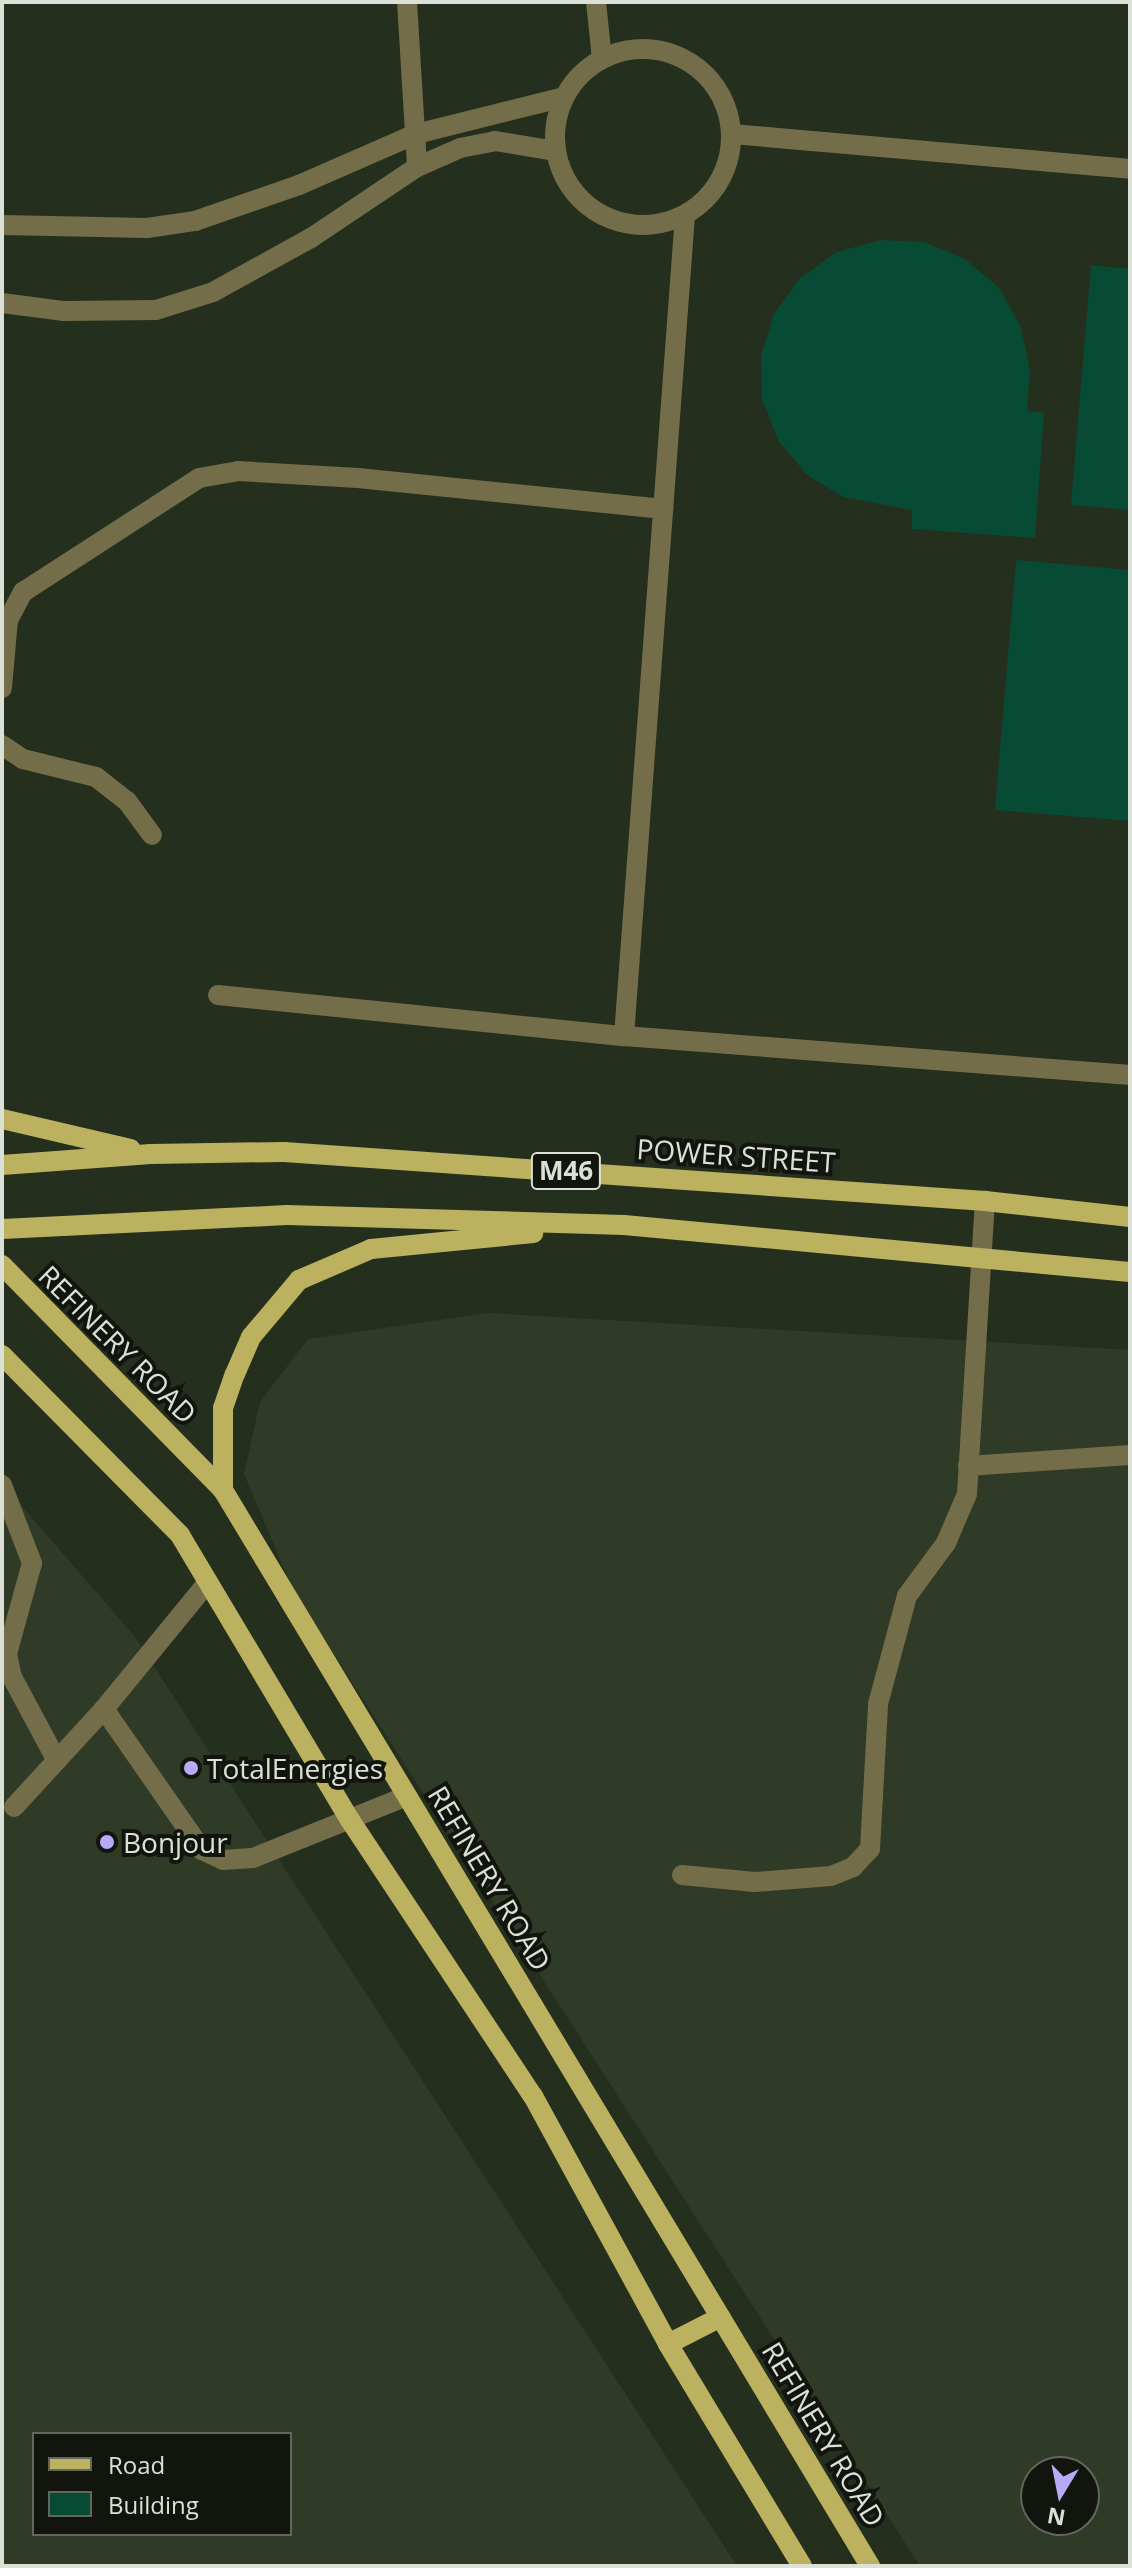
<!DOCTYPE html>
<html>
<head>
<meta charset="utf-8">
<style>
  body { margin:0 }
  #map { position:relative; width:1132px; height:2568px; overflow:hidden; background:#252f1e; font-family:"Open Sans",sans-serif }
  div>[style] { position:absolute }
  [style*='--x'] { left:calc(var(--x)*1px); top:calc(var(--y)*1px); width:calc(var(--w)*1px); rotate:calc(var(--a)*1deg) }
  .built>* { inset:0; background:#2f3b26 }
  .building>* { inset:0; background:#084b35 }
  .minor>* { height:20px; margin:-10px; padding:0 10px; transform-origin:10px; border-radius:10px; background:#736e49 }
  .minor>.ring { margin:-10px; padding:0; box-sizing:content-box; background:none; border:20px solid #736e49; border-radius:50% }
  .major>* { height:20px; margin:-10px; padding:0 10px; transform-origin:10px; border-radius:10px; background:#bcb15f }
  .dots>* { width:22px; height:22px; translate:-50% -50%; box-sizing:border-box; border:4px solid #11150e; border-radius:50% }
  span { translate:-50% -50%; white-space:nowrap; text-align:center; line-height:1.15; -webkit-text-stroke:8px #11150e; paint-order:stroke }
  .shield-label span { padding:2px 6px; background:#11150e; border:2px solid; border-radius:6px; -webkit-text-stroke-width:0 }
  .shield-label { font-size:26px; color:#dbe1d7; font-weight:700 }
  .street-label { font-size:28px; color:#dbe1d7 }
  .poi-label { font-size:28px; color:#dbe1d7 }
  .left { translate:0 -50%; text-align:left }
  .frame { position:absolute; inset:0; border:4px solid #dbe1d7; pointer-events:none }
  .legend { position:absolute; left:32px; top:2432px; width:260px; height:104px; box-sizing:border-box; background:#11150e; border:2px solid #62675e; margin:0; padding:10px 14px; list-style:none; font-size:24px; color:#dbe1d7 }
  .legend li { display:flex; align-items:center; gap:16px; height:40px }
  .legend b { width:40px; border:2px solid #62675e }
  .north { position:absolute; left:1020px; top:2456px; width:80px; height:80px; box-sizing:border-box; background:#11150e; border:2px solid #62675e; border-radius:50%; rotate:190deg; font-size:22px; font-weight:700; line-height:32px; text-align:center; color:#dbe1d7 }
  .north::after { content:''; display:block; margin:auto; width:28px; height:36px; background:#b7abf8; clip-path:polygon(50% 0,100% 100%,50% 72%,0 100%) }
</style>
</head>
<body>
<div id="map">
  <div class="built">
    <div style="clip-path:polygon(evenodd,488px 1313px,1130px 1350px,1130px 2566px,920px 2566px,294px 1592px,244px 1474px,260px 1402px,308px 1339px,488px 1313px,1036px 2472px,1084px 2472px,1084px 2520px,1036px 2520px,1036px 2472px)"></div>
    <div style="clip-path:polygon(evenodd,2px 1483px,135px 1637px,737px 2566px,2px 2566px,2px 1483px,34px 2434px,290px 2434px,290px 2534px,34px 2534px,34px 2434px)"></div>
  </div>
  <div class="building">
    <div style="clip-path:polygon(880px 240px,924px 242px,965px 259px,999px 288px,1021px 327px,1030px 371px,1027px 411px,1044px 413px,1035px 538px,912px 529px,912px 510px,843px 497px,806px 474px,778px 440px,762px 399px,761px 355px,774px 314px,800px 278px,837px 252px)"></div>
    <div style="clip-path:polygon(1091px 265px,1130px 269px,1130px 510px,1071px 505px)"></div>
    <div style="clip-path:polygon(1016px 560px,1130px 570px,1130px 821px,995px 810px)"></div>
  </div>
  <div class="minor">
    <div style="--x:407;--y:2;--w:165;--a:86.5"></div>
    <div style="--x:596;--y:2;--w:57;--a:84"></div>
    <div class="ring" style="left:555px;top:49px;width:156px;height:156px"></div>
    <div style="--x:732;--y:134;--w:400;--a:5"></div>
    <div style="--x:2;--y:225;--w:145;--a:1.2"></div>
    <div style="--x:147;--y:228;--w:49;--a:-8.3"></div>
    <div style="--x:195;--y:221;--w:110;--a:-19.1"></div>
    <div style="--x:299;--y:185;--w:128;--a:-23.6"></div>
    <div style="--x:416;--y:134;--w:153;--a:-14"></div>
    <div style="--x:2;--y:303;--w:63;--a:7.4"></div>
    <div style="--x:64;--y:311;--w:92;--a:-0.6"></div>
    <div style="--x:156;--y:310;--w:60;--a:-17.5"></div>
    <div style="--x:213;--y:292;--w:112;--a:-28.9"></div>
    <div style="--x:311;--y:238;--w:128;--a:-33.8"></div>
    <div style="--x:417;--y:167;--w:47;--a:-23.8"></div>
    <div style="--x:460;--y:148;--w:36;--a:-11"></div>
    <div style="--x:495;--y:141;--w:62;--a:9.3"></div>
    <div style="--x:2;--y:688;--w:68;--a:-85"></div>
    <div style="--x:8;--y:620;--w:32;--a:-62"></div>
    <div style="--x:23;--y:592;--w:210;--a:-32.9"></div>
    <div style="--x:199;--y:478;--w:40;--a:-10"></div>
    <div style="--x:238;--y:471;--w:120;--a:3.3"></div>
    <div style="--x:358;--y:478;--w:307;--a:5.8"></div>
    <div style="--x:2;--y:745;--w:25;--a:34"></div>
    <div style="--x:23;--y:759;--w:75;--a:13.9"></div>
    <div style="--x:96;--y:777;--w:39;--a:38"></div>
    <div style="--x:127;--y:801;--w:42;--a:53.7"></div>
    <div style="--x:218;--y:995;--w:408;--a:5.8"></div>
    <div style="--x:624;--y:1036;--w:508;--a:4.41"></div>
    <div style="--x:624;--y:1036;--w:823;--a:-85.75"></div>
    <div style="--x:968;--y:1466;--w:162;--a:-3.9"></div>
    <div style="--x:2;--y:1485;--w:84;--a:69"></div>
    <div style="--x:32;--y:1563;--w:94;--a:105.4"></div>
    <div style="--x:7;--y:1654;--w:24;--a:78"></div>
    <div style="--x:12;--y:1677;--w:95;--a:61.8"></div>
    <div style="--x:208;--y:1582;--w:164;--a:129.3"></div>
    <div style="--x:104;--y:1709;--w:172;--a:55.2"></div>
    <div style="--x:202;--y:1850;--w:23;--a:25"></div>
    <div style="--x:223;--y:1860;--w:30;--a:-4"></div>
    <div style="--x:253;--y:1858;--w:166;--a:-21.9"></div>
    <div style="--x:14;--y:1807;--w:133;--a:-47.4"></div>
    <div style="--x:682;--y:1875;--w:73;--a:5.5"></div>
    <div style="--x:755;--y:1882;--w:76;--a:-4.5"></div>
    <div style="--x:831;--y:1876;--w:24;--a:-22"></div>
    <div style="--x:853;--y:1867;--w:25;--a:-47"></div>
    <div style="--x:870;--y:1849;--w:145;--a:-86.8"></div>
    <div style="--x:878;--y:1704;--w:112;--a:-75"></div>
    <div style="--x:907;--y:1596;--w:66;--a:-53.7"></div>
    <div style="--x:946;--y:1543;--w:53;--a:-66.8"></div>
    <div style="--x:967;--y:1494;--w:294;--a:-86.5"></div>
  </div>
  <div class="major">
    <div style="--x:2;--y:1119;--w:132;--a:13.1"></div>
    <div style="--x:2;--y:1165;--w:149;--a:-4.2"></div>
    <div style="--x:151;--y:1154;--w:133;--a:-0.9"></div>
    <div style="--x:284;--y:1152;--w:703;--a:4"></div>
    <div style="--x:985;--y:1201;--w:146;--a:6.3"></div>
    <div style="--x:2;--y:1229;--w:285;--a:-2.8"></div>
    <div style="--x:287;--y:1215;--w:337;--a:1.7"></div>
    <div style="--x:624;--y:1225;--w:508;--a:5.31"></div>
    <div style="--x:2;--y:1265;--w:315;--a:45.5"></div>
    <div style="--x:223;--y:1490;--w:1256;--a:58.98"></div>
    <div style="--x:2;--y:1355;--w:253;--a:45.3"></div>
    <div style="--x:180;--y:1535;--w:332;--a:59.2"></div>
    <div style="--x:350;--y:1820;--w:331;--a:56.5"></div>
    <div style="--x:533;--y:2096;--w:282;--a:61.4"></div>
    <div style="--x:668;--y:2344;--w:259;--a:58.9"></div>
    <div style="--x:223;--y:1490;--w:82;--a:-90"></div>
    <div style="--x:223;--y:1408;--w:36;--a:-71"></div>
    <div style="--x:235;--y:1374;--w:40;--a:-66.6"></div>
    <div style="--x:251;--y:1337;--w:75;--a:-49.9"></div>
    <div style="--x:299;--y:1280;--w:78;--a:-23.3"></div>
    <div style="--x:371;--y:1249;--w:163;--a:-5.6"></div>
    <div style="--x:668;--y:2344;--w:59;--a:-27"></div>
  </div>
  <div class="dots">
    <div style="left:191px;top:1768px;background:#b7abf8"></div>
    <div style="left:107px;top:1842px;background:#b7abf8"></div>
  </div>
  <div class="shield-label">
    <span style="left:566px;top:1171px">M46</span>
  </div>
  <div class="street-label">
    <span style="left:736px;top:1155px;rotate:4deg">POWER STREET</span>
    <span style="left:118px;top:1344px;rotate:45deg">REFINERY ROAD</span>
    <span style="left:490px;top:1878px;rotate:59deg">REFINERY ROAD</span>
    <span style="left:824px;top:2434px;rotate:59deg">REFINERY ROAD</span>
  </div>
  <div class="poi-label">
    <span class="left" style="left:207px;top:1768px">TotalEnergies</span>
    <span class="left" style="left:123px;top:1842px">Bonjour</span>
  </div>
  <div class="frame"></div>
  <ul class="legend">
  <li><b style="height:10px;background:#bcb15f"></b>Road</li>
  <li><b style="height:22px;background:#084b35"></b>Building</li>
  </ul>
  <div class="north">N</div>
</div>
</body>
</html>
